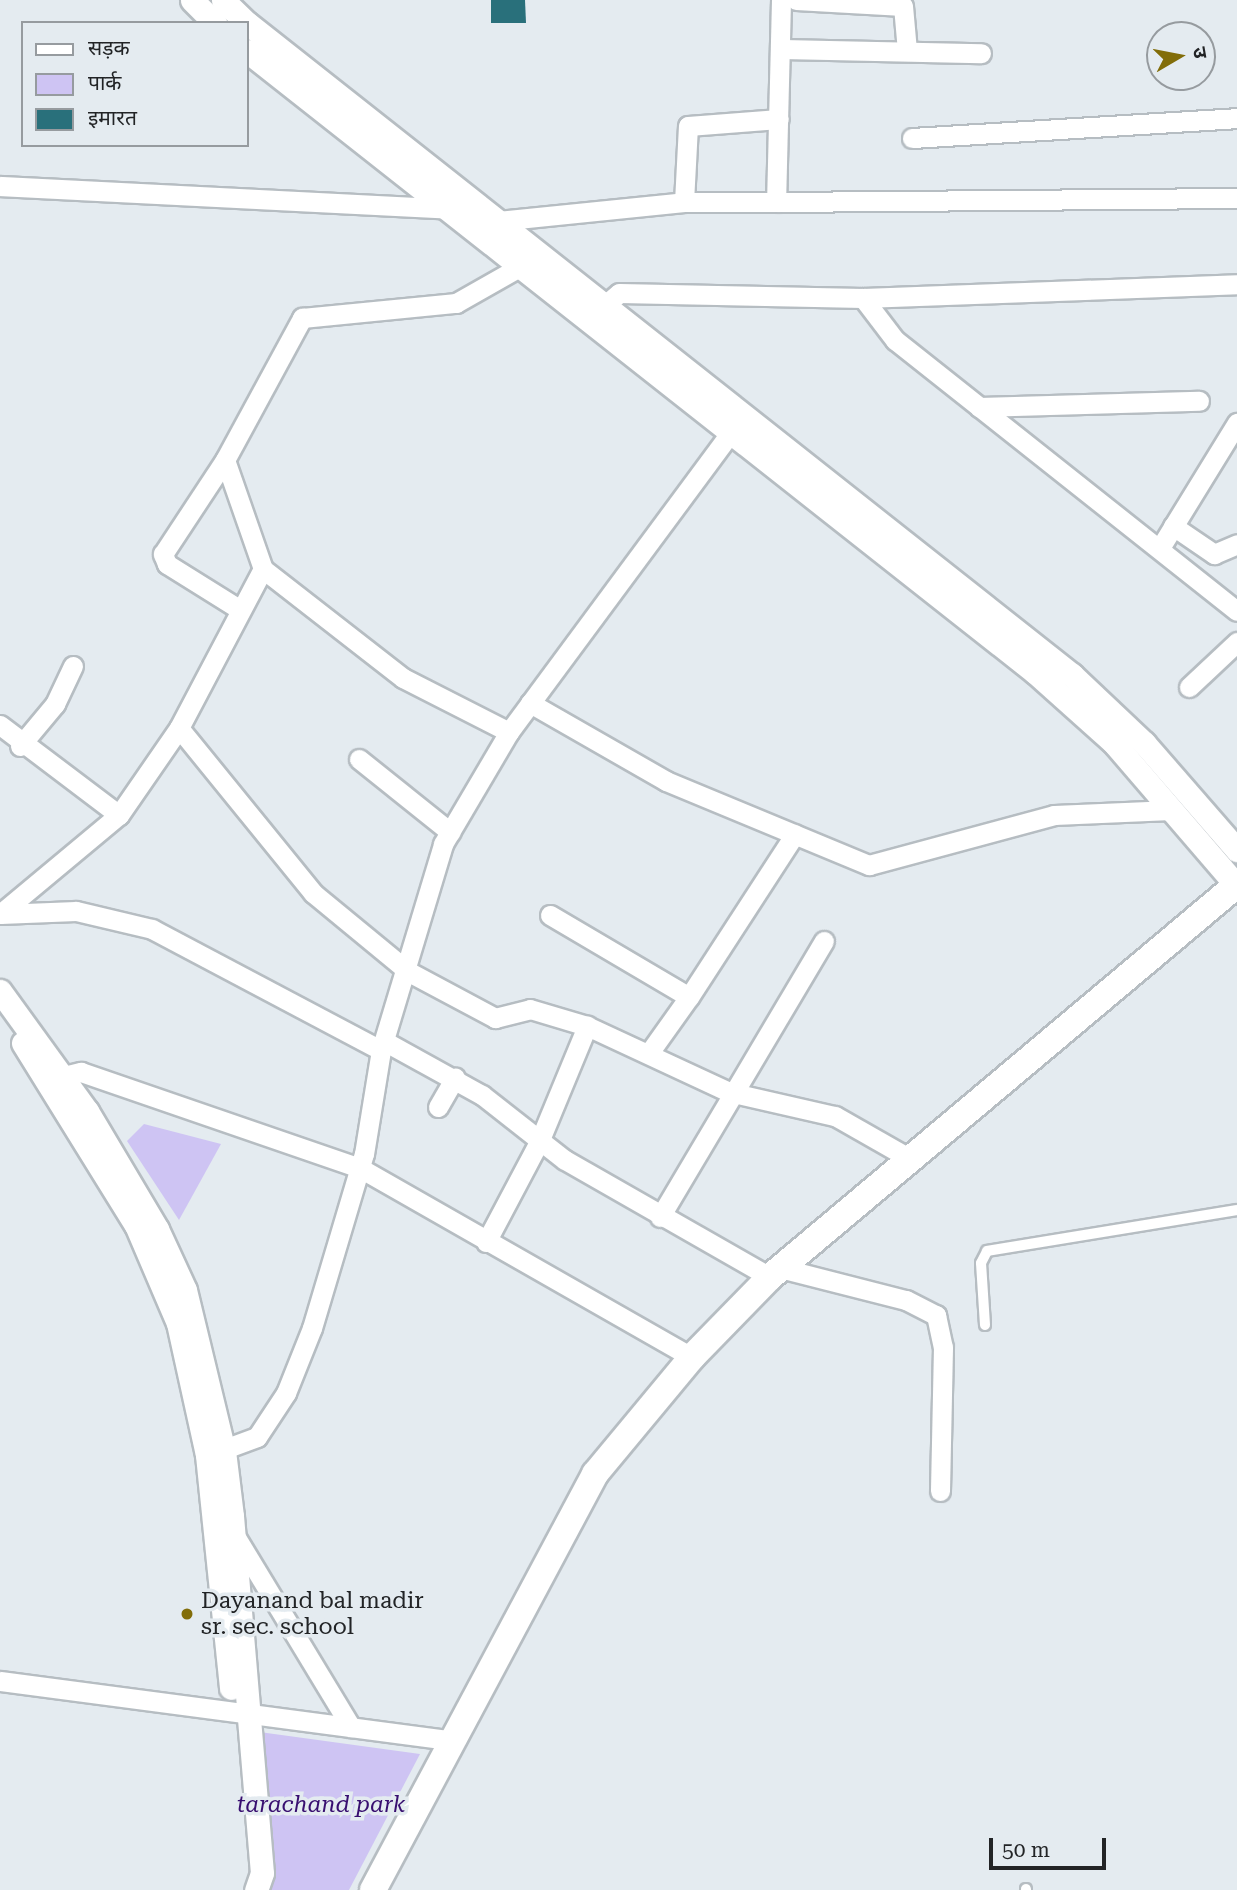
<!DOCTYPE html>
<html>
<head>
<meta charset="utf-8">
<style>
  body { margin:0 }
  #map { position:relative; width:1237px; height:1890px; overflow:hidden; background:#e4ebf0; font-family:"Roboto Serif","Noto Sans Devanagari",serif }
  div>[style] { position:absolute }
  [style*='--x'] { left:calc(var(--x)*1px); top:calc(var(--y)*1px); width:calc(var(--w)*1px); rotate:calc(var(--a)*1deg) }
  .green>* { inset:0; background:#cec4f3 }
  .building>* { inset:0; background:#29707b }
  .roads { filter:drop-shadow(2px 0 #b6bdc2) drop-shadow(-2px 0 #b6bdc2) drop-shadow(0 2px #b6bdc2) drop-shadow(0 -2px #b6bdc2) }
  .service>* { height:10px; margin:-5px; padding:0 5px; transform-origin:5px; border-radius:5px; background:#fff }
  .minor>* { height:19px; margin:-9.5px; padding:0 9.5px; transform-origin:9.5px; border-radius:9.5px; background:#fff }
  .tertiary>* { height:23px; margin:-11.5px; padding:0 11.5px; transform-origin:11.5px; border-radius:11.5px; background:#fff }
  .secondary>* { height:26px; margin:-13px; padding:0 13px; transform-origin:13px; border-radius:13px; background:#fff }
  .dots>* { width:19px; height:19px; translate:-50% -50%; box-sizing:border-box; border:4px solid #e4ebf0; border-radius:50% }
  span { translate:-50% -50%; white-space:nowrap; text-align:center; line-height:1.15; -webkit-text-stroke:7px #e4ebf0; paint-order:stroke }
  .poi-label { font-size:23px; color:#222426 }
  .left { translate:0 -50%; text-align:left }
  .park-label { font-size:23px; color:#380f70; font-style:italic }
  .legend { position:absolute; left:21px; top:21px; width:228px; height:126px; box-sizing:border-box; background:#e4ebf0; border:2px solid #969b9f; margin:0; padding:9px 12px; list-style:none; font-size:21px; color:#222426 }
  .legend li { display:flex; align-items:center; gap:14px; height:35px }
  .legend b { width:35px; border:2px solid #969b9f }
  .north { position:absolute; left:1146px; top:21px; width:70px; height:70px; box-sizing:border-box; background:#e4ebf0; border:2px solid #969b9f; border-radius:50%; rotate:80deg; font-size:19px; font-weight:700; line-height:28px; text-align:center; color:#222426 }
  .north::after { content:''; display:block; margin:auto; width:24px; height:32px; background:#826d09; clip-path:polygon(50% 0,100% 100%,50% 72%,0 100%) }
  .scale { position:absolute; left:989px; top:1838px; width:117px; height:32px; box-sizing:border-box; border:4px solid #222426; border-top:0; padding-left:9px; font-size:21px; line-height:24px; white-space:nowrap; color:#222426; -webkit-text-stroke:5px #e4ebf0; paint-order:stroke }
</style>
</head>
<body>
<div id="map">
  <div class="green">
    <div style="clip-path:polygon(144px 1124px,221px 1144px,179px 1220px,127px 1141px)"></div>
    <div style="clip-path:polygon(253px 1731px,420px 1754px,349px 1890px,260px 1890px)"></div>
  </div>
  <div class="building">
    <div style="clip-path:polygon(491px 0,525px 0,526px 23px,491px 23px)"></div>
  </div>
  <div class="roads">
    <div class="service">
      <div style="--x:985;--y:1325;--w:62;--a:-93.7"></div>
      <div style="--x:981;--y:1263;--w:13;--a:-63"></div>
      <div style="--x:987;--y:1251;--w:253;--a:-9.3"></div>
      <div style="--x:1026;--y:1890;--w:1;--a:-90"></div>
    </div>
    <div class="minor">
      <div style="--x:781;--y:0;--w:202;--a:91.4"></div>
      <div style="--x:776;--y:202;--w:461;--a:-0.5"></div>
      <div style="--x:796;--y:0;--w:107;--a:3.2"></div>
      <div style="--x:903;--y:6;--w:45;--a:84.9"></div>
      <div style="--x:782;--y:49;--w:199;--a:1.2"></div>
      <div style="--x:912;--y:138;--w:326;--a:-3.5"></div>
      <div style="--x:0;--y:186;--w:456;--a:2.9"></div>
      <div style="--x:684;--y:202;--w:76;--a:-87"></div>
      <div style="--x:688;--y:126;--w:91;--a:-4.4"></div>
      <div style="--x:488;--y:222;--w:197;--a:-5.8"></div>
      <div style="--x:684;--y:202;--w:92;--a:0"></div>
      <div style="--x:863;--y:298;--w:53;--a:52.7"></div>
      <div style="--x:895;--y:340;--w:436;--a:38.4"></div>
      <div style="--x:593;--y:315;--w:34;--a:-40"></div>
      <div style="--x:619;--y:293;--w:244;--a:1.2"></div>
      <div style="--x:863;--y:298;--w:374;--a:-2.1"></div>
      <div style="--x:979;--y:407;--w:220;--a:-1.6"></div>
      <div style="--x:1173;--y:526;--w:50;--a:34.3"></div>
      <div style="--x:1214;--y:554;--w:25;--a:-23"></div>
      <div style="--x:1160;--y:548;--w:147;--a:-58.4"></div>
      <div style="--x:263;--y:569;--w:177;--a:37.9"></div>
      <div style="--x:403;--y:678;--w:119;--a:27"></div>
      <div style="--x:239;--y:609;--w:85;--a:-148"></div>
      <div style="--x:167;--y:564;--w:11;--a:-112"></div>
      <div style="--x:163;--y:554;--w:113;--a:-56.6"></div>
      <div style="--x:225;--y:460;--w:162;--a:-61.5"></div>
      <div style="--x:302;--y:318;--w:155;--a:-5.6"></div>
      <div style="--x:456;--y:303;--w:75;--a:-29.6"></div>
      <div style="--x:1189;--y:687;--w:66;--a:-43.2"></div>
      <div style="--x:530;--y:703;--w:157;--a:29.8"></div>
      <div style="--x:666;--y:781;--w:220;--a:22.5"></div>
      <div style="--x:869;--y:865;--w:192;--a:-15.1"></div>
      <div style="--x:1054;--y:815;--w:117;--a:-2.4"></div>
      <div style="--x:0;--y:725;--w:149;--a:37.1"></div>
      <div style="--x:179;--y:728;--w:213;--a:50.9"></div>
      <div style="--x:313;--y:893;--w:124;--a:39.5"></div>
      <div style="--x:409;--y:972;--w:98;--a:28.1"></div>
      <div style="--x:495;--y:1018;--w:36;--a:-14"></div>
      <div style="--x:530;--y:1009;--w:59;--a:16.6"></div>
      <div style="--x:587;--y:1026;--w:157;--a:24.9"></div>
      <div style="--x:729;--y:1092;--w:109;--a:12.8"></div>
      <div style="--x:835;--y:1116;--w:85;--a:29.6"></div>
      <div style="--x:20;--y:746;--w:55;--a:-50.2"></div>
      <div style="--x:55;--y:704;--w:42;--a:-64.7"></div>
      <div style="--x:359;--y:759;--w:117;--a:38.7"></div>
      <div style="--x:0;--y:914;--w:155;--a:-39.8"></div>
      <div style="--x:119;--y:815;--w:106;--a:-55.4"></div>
      <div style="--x:179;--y:728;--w:180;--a:-62.2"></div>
      <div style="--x:263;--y:569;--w:115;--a:-109.2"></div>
      <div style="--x:0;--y:914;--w:76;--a:-2.3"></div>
      <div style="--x:76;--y:911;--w:78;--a:13.3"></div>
      <div style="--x:152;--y:929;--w:259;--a:27.9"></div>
      <div style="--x:550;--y:915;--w:161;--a:30.5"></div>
      <div style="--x:689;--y:997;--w:194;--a:-57"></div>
      <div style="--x:384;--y:1041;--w:112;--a:28.9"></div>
      <div style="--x:482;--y:1095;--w:105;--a:38.1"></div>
      <div style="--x:565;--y:1160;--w:236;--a:29.7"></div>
      <div style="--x:649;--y:1053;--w:69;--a:-54.5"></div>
      <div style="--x:48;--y:1080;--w:34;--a:-14"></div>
      <div style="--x:81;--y:1072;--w:295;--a:19"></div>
      <div style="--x:360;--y:1168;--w:382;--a:29.7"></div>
      <div style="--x:438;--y:1107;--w:34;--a:-60"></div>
      <div style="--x:660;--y:1217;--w:321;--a:-59.3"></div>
      <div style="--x:486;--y:1242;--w:113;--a:-62.1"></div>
      <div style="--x:539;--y:1142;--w:126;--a:-67.5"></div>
      <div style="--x:780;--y:1268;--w:130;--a:14.3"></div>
      <div style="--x:906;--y:1300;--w:34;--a:27"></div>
      <div style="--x:936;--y:1315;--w:33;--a:78"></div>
      <div style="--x:943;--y:1347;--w:144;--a:91.2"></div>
      <div style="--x:211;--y:1454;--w:49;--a:-20.3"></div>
      <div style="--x:257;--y:1437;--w:53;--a:-56.6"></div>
      <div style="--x:286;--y:1393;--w:70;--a:-68.2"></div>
      <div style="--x:312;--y:1328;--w:182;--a:-73.4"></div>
      <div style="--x:364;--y:1154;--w:105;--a:-80.7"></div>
      <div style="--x:381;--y:1050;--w:215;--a:-73.2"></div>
      <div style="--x:443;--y:844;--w:130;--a:-59.5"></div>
      <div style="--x:509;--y:732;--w:387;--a:-53.5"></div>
      <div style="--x:234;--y:1534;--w:226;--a:58.8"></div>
      <div style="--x:0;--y:1681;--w:453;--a:7.5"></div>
    </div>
    <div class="tertiary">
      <div style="--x:192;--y:0;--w:33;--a:45"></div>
      <div style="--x:223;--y:0;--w:33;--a:44"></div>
      <div style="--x:247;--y:23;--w:1052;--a:38.32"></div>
      <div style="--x:1072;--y:675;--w:99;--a:43.4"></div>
      <div style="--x:1144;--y:743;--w:142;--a:49"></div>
      <div style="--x:247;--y:51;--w:1005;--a:38.25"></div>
      <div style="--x:1036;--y:673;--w:105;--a:41.9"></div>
      <div style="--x:1114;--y:743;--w:179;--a:49.3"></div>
      <div style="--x:0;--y:991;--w:148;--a:54.1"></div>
      <div style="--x:87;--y:1111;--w:137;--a:59.3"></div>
      <div style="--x:157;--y:1229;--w:67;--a:65.3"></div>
      <div style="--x:185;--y:1290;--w:166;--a:76.4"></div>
      <div style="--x:224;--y:1451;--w:65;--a:83"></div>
      <div style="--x:232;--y:1516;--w:358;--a:85.2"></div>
      <div style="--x:262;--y:1873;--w:18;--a:109"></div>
      <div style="--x:23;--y:1043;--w:214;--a:58.2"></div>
      <div style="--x:136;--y:1225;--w:107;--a:66.8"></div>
      <div style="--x:178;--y:1323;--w:135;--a:77.6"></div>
      <div style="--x:207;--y:1455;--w:234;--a:84.1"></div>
    </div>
    <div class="secondary">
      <div style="--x:373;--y:1890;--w:472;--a:-61.9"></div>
      <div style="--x:595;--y:1474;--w:152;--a:-50.3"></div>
      <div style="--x:692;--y:1357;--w:112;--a:-45.7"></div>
      <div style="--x:770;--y:1277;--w:605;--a:-40.04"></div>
    </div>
  </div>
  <div class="dots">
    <div style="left:187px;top:1614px;background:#826d09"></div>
  </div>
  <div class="poi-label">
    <span class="left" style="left:201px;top:1614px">Dayanand bal madir<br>sr. sec. school</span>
  </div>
  <div class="park-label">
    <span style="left:321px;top:1805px">tarachand park</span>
  </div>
  <ul class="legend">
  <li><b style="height:9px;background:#fff"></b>सड़क</li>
  <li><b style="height:19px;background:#cec4f3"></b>पार्क</li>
  <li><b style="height:19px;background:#29707b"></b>इमारत</li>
  </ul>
  <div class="north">उ</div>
  <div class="scale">50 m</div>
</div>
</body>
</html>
